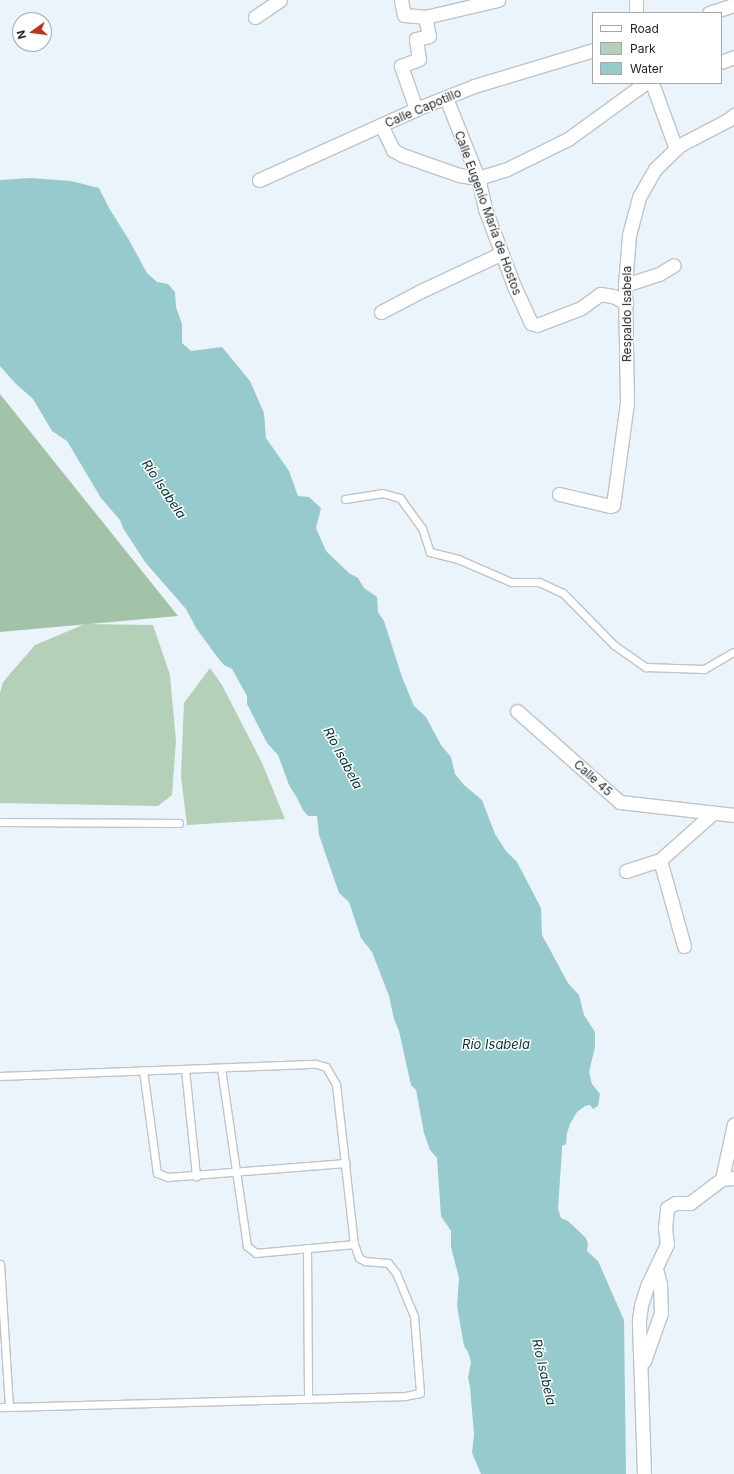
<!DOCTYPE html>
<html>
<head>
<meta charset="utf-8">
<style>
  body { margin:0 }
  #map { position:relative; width:734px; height:1474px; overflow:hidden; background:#ecf4fb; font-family:Inter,sans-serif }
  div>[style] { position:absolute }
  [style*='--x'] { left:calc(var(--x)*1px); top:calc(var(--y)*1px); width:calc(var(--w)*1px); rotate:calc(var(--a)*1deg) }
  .green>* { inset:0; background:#b4d0b8 }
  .forest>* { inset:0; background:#a2c3a7 }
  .water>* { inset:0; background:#97cacc }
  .roads { filter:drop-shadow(1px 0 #bdc4cb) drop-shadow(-1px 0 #bdc4cb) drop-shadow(0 1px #bdc4cb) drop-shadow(0 -1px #bdc4cb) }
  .service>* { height:7px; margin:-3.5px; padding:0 3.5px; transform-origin:3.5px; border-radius:3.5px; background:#fff }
  .minor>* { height:13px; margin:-6.5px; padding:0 6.5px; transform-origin:6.5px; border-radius:6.5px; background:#fff }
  span { translate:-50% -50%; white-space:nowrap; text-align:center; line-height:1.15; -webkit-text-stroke:3px #fff; paint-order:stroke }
  .street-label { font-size:12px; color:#1e2023 }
  .water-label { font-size:13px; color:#003335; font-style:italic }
  .legend { position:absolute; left:592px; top:12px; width:130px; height:72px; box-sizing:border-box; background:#fff; border:1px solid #a5a6a7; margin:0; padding:5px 7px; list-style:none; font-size:12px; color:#1e2023 }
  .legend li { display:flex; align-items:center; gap:8px; height:20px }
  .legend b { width:20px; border:1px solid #a5a6a7 }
  .north { position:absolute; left:12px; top:12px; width:40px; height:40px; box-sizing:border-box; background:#fff; border:1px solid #a5a6a7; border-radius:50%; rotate:256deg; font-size:11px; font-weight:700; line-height:16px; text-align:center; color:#1e2023 }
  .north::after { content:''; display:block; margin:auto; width:14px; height:18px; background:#be3318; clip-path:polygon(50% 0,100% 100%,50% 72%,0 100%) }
</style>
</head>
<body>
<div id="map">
  <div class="green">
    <div style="clip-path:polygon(85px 624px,153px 625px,170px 675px,176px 741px,172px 795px,158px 806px,0 803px,0 693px,3px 682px,35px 645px)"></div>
    <div style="clip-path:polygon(210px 668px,222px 685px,262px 763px,285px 819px,187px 825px,181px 776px,184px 703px)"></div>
  </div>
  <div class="forest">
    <div style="clip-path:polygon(0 394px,178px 616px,0 632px)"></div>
  </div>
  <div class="water">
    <div style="clip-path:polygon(30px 178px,71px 181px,99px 188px,109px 208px,129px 240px,147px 273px,157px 282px,168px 284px,175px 292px,176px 307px,182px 324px,182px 343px,191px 351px,222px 347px,250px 381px,264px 413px,266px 438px,289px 471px,298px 496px,309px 497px,321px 508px,316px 528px,326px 551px,349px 573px,358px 578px,364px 588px,377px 597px,378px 612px,384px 621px,402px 677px,414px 706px,426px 717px,441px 745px,451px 757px,455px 774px,464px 785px,482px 800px,495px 834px,506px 851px,517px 862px,541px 908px,542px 935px,568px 983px,579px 995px,584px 1015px,595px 1032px,595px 1047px,589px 1072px,592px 1084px,600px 1094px,598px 1106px,593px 1109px,590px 1105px,585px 1106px,577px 1112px,570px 1124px,567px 1133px,566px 1144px,562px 1146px,562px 1150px,558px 1209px,561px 1218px,568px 1221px,586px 1238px,588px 1244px,587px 1251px,598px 1261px,624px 1320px,626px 1474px,481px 1474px,472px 1453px,474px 1435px,470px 1387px,468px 1378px,471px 1362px,468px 1352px,464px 1346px,457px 1306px,459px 1278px,451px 1247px,451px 1231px,441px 1216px,437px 1158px,430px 1150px,424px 1133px,416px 1090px,411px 1085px,399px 1031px,394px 1019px,389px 996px,372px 952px,361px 938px,349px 902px,339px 893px,319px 835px,317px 816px,308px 816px,303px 810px,297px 798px,289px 785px,278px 755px,267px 743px,247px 704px,247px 696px,232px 669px,224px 665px,218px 658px,196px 628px,186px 609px,145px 562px,123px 528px,120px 520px,101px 498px,67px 441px,52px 431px,33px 399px,15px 383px,0 366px,0 180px)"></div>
  </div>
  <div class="roads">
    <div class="service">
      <div style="--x:345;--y:499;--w:37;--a:-9"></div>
      <div style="--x:382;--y:493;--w:19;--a:16"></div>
      <div style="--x:400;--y:498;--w:37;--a:54"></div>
      <div style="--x:422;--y:528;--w:25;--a:72"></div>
      <div style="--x:430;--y:552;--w:29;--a:14"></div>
      <div style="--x:458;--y:559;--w:58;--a:23.5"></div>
      <div style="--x:511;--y:582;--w:28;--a:0"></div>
      <div style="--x:539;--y:582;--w:26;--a:25"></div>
      <div style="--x:563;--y:593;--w:73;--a:45.6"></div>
      <div style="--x:614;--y:645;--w:39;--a:35"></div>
      <div style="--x:646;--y:667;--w:58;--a:2"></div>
      <div style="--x:704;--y:669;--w:34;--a:-30"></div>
      <div style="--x:0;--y:822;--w:179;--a:0.3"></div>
      <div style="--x:221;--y:1068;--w:180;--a:81.7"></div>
      <div style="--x:247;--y:1246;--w:11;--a:38"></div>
      <div style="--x:256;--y:1253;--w:98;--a:-5.2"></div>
      <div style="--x:185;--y:1069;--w:108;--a:84.1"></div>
      <div style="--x:143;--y:1070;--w:104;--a:82.3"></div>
      <div style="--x:157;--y:1173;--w:12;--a:20"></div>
      <div style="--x:168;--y:1177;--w:178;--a:-4.5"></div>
      <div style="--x:0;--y:1076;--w:316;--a:-2.2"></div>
      <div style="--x:316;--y:1064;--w:10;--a:17"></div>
      <div style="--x:326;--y:1067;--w:20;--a:60"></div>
      <div style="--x:336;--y:1084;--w:161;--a:83.6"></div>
      <div style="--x:354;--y:1244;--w:15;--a:70"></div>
      <div style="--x:359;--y:1258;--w:7;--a:27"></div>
      <div style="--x:365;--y:1261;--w:23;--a:5"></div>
      <div style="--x:388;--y:1263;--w:13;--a:51"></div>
      <div style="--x:396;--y:1273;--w:47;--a:67.3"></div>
      <div style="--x:414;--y:1316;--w:77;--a:85.5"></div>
      <div style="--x:420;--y:1393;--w:15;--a:169"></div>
      <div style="--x:405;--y:1396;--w:405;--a:178.4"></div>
      <div style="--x:307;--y:1248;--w:151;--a:89.6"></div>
      <div style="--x:0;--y:1264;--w:142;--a:86.4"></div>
    </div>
    <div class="minor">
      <div style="--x:401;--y:0;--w:15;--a:79"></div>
      <div style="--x:404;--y:15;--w:21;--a:5"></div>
      <div style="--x:425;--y:17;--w:75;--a:-13.1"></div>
      <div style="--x:636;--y:0;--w:13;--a:90"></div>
      <div style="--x:709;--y:13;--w:26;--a:-18"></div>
      <div style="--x:255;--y:17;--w:30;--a:-34"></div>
      <div style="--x:721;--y:62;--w:14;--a:-21"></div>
      <div style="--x:652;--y:83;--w:70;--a:70"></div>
      <div style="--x:446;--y:98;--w:86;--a:68.2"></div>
      <div style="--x:478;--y:178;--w:32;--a:77"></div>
      <div style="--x:485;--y:209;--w:82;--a:69.4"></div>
      <div style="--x:514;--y:286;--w:41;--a:65.3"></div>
      <div style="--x:531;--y:323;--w:6;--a:18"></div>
      <div style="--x:537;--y:325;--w:47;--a:-21.1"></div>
      <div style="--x:581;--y:308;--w:24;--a:-36"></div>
      <div style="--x:600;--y:294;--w:13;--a:9"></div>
      <div style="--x:613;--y:296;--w:15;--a:28"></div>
      <div style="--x:416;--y:109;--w:46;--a:-109.2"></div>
      <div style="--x:401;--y:66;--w:19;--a:-21"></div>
      <div style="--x:419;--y:59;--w:20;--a:-99"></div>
      <div style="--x:416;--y:39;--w:13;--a:-13"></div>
      <div style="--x:429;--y:36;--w:19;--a:-102"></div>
      <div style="--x:381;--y:125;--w:28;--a:64"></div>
      <div style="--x:393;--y:150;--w:10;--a:29"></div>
      <div style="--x:402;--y:155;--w:60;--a:19.3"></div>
      <div style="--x:459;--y:175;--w:19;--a:9"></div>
      <div style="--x:478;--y:178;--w:30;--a:-17"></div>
      <div style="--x:507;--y:169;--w:68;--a:-26.2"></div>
      <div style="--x:568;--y:139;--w:95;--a:-36"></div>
      <div style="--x:259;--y:180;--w:172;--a:-24.3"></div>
      <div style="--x:416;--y:109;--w:62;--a:-21.6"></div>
      <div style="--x:474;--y:86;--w:124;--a:-16.8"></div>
      <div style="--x:625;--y:285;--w:36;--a:-18"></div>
      <div style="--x:659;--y:274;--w:17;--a:-31"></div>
      <div style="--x:381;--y:312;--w:45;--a:-27.7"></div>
      <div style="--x:421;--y:291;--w:89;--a:-25.1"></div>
      <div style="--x:559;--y:494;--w:52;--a:13.2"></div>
      <div style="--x:610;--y:506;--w:3;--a:-18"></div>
      <div style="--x:613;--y:505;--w:103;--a:-82.2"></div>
      <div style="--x:627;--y:403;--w:118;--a:-91"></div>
      <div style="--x:625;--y:285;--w:50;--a:-85.4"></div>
      <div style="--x:629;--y:235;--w:39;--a:-75"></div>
      <div style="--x:639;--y:197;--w:32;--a:-60"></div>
      <div style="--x:655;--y:169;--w:35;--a:-44"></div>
      <div style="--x:680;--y:145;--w:54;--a:-27.5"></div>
      <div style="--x:728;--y:120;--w:8;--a:-40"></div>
      <div style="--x:517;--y:711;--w:137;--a:41.5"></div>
      <div style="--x:620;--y:802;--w:115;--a:6.5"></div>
      <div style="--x:626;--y:871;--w:36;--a:-18"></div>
      <div style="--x:684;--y:946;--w:89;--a:-105.6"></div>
      <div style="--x:660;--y:860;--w:71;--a:-41.6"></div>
      <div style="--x:722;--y:1179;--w:56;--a:-77.7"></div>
      <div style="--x:644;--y:1361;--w:51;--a:-70.5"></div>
      <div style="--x:661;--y:1313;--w:29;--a:-92"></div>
      <div style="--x:660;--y:1284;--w:16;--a:-105"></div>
      <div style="--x:644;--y:1474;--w:154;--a:-91.9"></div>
      <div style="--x:639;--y:1320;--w:15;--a:-82"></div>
      <div style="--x:641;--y:1305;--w:22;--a:-72"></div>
      <div style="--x:648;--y:1284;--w:44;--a:-64.6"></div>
      <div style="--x:667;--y:1244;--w:16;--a:-97"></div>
      <div style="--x:665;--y:1228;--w:20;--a:-84"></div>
      <div style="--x:667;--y:1208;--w:9;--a:-32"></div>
      <div style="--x:675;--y:1203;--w:15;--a:0"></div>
      <div style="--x:690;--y:1203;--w:40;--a:-37"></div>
      <div style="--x:722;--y:1179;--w:12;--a:-5"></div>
    </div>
  </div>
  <div class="street-label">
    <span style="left:423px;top:108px;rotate:-23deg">Calle Capotillo</span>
    <span style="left:488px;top:213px;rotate:70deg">Calle Eugenio María de Hostos</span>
    <span style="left:627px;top:314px;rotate:-90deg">Respaldo Isabela</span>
    <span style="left:593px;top:778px;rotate:42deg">Calle 45</span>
  </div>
  <div class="water-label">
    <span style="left:164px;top:489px;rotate:56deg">Río Isabela</span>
    <span style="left:343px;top:758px;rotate:62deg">Río Isabela</span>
    <span style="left:496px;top:1044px">Río Isabela</span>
    <span style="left:544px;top:1372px;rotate:77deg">Río Isabela</span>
  </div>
  <ul class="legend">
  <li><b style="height:5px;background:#fff"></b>Road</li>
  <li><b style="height:11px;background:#b4d0b8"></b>Park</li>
  <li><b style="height:11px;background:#97cacc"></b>Water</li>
  </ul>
  <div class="north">N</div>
</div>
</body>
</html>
